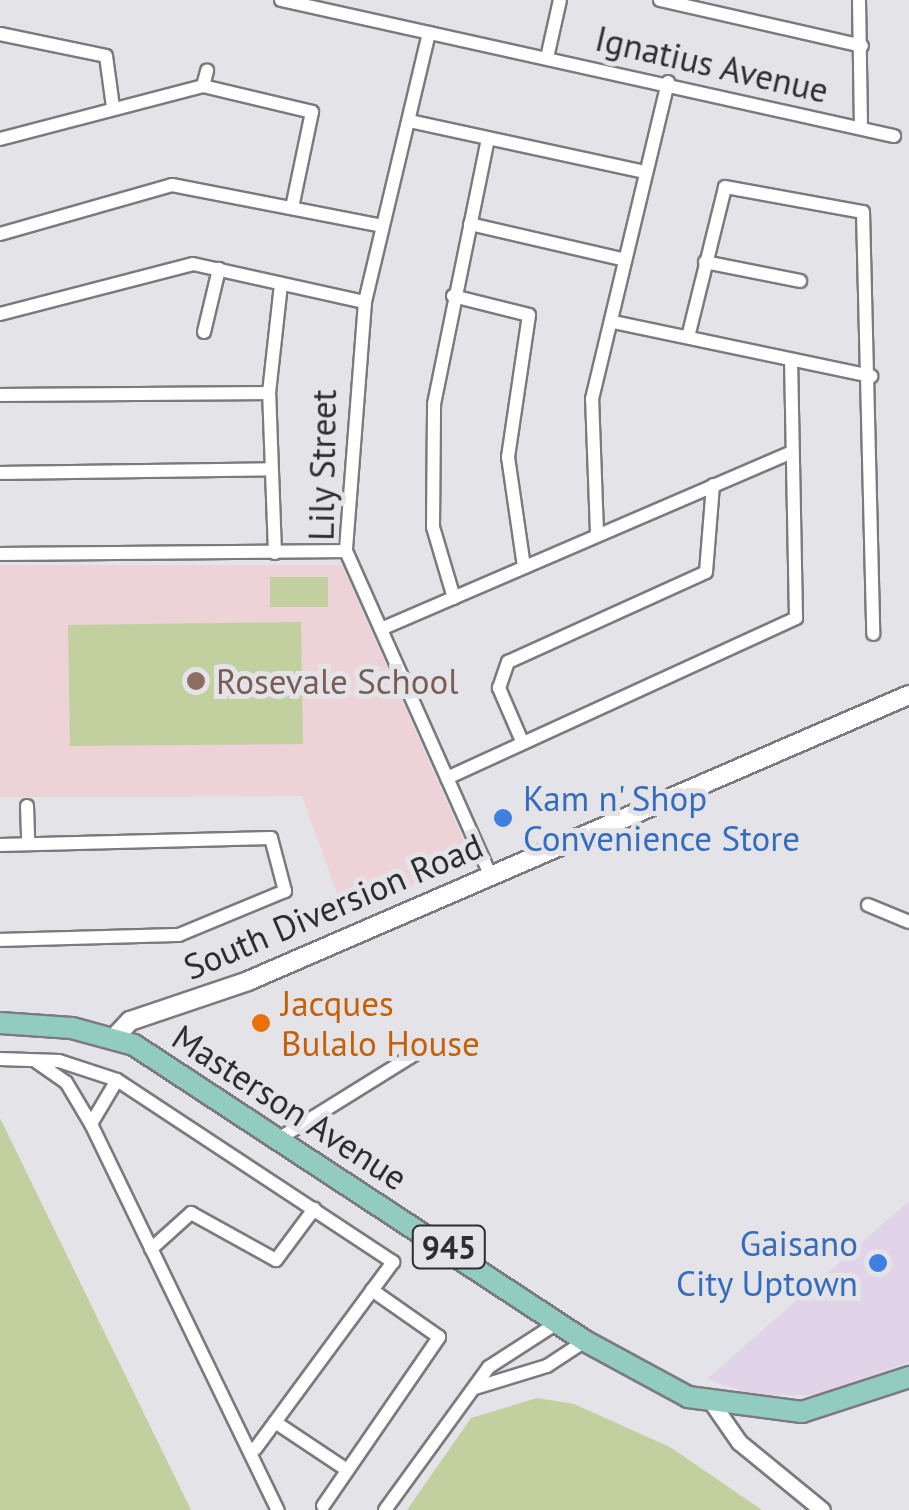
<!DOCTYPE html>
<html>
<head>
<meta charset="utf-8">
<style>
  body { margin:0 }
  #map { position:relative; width:909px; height:1510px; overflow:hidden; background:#e3e3e8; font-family:"PT Sans",sans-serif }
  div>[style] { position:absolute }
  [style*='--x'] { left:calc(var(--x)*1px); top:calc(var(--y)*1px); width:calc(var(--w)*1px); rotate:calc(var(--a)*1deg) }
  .commercial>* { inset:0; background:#e2d4e8 }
  .education>* { inset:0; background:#edd2d7 }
  .green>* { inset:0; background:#c2d09f }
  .roads { filter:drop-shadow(2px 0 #7b7b7f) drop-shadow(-2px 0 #7b7b7f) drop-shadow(0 2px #7b7b7f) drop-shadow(0 -2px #7b7b7f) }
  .minor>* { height:12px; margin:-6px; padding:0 6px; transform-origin:6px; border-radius:6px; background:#fff }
  .tertiary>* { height:15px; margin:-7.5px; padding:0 7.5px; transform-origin:7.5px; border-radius:7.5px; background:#fff }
  .secondary>* { height:18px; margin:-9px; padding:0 9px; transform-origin:9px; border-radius:9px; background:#fff }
  .primary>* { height:20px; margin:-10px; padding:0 10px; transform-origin:10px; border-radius:10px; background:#92ccc1 }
  .dots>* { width:28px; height:28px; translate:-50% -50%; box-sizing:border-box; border:5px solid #e3e3e8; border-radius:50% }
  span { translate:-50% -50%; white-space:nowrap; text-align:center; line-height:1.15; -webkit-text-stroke:10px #e3e3e8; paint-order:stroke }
  .shield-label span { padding:2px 8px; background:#e3e3e8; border:2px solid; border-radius:8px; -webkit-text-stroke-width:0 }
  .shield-label { font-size:32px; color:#2e2e30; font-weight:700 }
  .street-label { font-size:35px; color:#2e2e30 }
  .education-label { font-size:35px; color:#785e54 }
  .left { translate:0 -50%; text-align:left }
  .shop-label { font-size:35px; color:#366cbe }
  .right { translate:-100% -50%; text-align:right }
  .food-label { font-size:35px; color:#c56008 }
</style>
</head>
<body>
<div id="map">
  <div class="commercial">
    <div style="clip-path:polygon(909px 1201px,909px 1362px,817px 1395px,754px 1395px,707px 1379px)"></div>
  </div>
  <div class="education">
    <div style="clip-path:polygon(0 565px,342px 565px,472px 859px,345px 915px,302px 796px,0 797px)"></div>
  </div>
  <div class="green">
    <div style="clip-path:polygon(270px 577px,328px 577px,328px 607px,270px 607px)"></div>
    <div style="clip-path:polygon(301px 622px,303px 744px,70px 746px,68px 625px)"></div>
    <div style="clip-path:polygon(0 1118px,191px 1510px,0 1510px)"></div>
    <div style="clip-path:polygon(537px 1398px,574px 1404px,670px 1447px,762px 1510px,407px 1510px,471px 1418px)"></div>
  </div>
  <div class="roads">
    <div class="minor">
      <div style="--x:281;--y:0;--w:628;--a:12.51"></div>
      <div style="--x:660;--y:0;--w:207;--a:12.8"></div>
      <div style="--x:859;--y:0;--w:128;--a:89.1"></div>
      <div style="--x:429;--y:33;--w:277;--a:103.4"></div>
      <div style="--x:365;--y:302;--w:250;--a:94.4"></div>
      <div style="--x:346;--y:551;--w:357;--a:66"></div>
      <div style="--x:0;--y:34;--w:108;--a:11.7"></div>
      <div style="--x:106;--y:56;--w:51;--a:82.2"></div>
      <div style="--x:547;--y:58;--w:59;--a:-77.4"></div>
      <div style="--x:203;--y:86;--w:16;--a:-75"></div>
      <div style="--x:409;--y:121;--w:237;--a:12.2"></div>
      <div style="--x:0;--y:139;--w:210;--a:-14.6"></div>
      <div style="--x:203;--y:86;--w:112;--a:13.4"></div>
      <div style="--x:312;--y:112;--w:93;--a:101.8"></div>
      <div style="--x:470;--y:224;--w:156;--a:13"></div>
      <div style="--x:0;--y:234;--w:179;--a:-15.9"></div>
      <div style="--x:172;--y:185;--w:214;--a:11"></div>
      <div style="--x:705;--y:262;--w:97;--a:11.3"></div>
      <div style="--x:453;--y:296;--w:78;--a:14"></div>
      <div style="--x:529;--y:315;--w:144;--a:98.4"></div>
      <div style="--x:508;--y:457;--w:111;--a:81.7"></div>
      <div style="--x:0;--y:314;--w:199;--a:-14.5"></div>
      <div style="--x:193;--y:264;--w:176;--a:12.5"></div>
      <div style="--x:614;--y:322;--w:263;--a:11.9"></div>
      <div style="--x:204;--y:332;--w:65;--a:-76.6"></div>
      <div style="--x:688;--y:337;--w:154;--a:-76.1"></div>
      <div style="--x:725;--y:187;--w:140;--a:10.3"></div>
      <div style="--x:863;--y:212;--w:422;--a:88.6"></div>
      <div style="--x:0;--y:395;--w:269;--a:-0.4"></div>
      <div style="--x:0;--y:473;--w:270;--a:-0.8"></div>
      <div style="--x:597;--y:533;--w:134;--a:-92.1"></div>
      <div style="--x:592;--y:399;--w:326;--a:-76.5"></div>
      <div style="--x:275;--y:553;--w:160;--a:-92.1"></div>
      <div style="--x:269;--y:393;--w:110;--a:-83.7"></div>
      <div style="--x:0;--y:554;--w:346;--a:-0.5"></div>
      <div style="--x:454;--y:598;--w:74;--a:-106.5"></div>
      <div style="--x:433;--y:527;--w:123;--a:-89.5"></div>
      <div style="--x:434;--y:404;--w:270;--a:-78.5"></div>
      <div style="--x:381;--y:629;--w:447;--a:-23.3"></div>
      <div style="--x:521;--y:739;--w:56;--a:-113.3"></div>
      <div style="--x:499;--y:688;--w:28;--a:-71"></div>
      <div style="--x:508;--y:662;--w:217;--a:-24.4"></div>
      <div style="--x:706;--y:572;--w:87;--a:-85.4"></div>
      <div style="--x:447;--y:778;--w:384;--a:-24.6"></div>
      <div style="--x:796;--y:618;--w:257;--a:-91.1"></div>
      <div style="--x:27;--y:806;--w:38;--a:88"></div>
      <div style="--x:0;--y:845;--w:271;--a:-1.5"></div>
      <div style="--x:271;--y:838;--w:55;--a:75.2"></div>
      <div style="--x:285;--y:891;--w:115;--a:157.5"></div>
      <div style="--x:179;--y:935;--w:179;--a:178.4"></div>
      <div style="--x:868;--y:905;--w:44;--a:22.5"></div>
      <div style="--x:0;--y:1059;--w:59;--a:1.9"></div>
      <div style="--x:59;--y:1061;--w:61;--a:18.1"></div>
      <div style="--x:117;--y:1080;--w:331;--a:33.4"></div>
      <div style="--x:393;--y:1262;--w:232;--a:126.4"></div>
      <div style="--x:37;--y:1062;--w:35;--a:35"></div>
      <div style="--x:66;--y:1082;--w:49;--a:59.2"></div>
      <div style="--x:91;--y:1124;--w:429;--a:64.2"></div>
      <div style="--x:91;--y:1124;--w:51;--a:-59.4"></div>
      <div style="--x:280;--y:1138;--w:159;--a:-31.9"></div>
      <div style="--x:151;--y:1249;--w:54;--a:-42"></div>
      <div style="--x:191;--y:1213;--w:97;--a:28.9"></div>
      <div style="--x:276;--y:1260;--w:64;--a:-53.3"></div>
      <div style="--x:475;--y:1388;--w:75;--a:-17"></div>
      <div style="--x:547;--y:1366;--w:45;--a:-33.3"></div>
      <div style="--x:275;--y:1422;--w:87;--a:33.7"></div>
      <div style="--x:323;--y:1506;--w:205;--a:-55.5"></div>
      <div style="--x:439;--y:1337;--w:82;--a:-145"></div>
      <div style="--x:385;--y:1510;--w:177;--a:-54"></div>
      <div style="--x:489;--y:1367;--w:81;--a:-32.9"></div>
    </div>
    <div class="tertiary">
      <div style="--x:714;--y:1406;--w:44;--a:55.2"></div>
      <div style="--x:739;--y:1442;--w:107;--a:39.3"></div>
    </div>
    <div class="secondary">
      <div style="--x:116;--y:1036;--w:21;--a:-47"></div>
      <div style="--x:130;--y:1021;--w:125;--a:-18.7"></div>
      <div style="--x:248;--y:981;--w:720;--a:-23.4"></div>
    </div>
    <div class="primary">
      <div style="--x:0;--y:1023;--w:72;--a:4"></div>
      <div style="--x:72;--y:1028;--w:64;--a:15.3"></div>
      <div style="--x:134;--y:1045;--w:539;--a:33.28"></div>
      <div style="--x:585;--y:1341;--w:117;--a:28.5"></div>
      <div style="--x:688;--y:1397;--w:115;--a:7.5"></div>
      <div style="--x:802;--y:1412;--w:113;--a:-18.1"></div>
    </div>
  </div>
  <div class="dots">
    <div style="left:196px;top:681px;background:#8d6e63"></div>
    <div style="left:503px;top:818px;background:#3f7fe0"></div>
    <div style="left:261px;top:1023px;background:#e8710a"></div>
    <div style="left:878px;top:1263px;background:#3f7fe0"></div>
  </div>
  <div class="shield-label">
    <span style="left:449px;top:1247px">945</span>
  </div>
  <div class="street-label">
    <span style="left:712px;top:64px;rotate:13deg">Ignatius Avenue</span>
    <span style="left:322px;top:465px;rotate:-89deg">Lily Street</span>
    <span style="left:333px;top:906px;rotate:-23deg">South Diversion Road</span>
    <span style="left:290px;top:1107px;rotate:33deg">Masterson Avenue</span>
  </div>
  <div class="education-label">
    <span class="left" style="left:216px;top:681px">Rosevale School</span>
  </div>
  <div class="shop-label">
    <span class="left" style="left:523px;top:818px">Kam n' Shop<br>Convenience Store</span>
    <span class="right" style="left:858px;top:1263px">Gaisano<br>City Uptown</span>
  </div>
  <div class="food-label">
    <span class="left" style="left:281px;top:1023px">Jacques<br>Bulalo House</span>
  </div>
</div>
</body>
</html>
